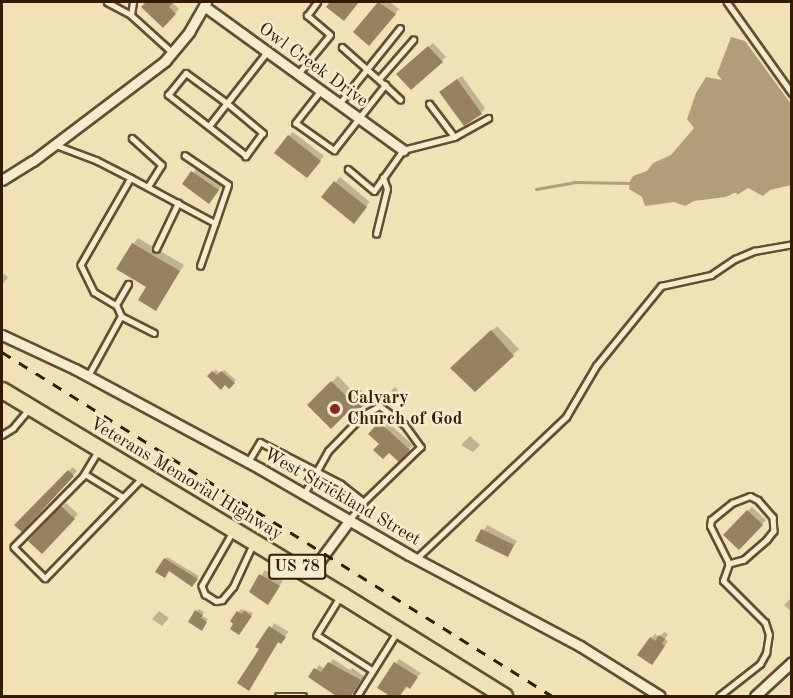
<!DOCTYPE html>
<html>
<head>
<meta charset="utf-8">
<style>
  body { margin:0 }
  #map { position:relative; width:793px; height:698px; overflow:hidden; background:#efe2b7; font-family:"Old Standard TT",serif }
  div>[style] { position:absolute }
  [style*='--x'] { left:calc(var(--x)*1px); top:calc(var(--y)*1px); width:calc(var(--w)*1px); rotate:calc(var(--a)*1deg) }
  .water>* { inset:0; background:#b09e7a }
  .shadow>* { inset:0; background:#0003 }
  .stream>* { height:3px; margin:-1.5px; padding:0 1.5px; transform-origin:1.5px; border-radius:1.5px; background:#b09e7a }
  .building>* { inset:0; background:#968261 }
  .roads { filter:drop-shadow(2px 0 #644d31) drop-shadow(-2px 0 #644d31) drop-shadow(0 2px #644d31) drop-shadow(0 -2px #644d31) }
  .service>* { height:4.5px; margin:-2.25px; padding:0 2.25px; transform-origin:2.25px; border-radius:2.25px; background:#f5ecd0 }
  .minor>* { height:9px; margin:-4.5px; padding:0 4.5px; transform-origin:4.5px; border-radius:4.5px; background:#f5ecd0 }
  .primary>* { height:15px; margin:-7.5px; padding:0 7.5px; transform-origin:7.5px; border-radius:7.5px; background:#efe2b7 }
  .rail>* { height:3px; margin-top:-1.5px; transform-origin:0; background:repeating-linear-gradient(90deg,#361b04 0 10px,transparent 0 20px) }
  .dots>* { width:16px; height:16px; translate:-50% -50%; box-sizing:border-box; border:3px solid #f5ecd0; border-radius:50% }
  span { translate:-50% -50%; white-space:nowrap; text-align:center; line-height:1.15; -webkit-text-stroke:5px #f5ecd0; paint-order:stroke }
  .shield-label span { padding:2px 4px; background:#f5ecd0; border:2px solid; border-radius:4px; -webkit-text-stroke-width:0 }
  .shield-label { font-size:16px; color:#361b04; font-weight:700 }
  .street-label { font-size:18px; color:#361b04 }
  .poi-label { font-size:18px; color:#361b04; font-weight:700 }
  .left { translate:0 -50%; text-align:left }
  .frame { position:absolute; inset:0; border:3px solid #361b04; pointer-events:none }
</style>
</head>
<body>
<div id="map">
  <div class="water">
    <div style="clip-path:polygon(731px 37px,745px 41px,791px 104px,791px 185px,770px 190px,763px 196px,748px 188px,737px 195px,737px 193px,734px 193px,726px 197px,694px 201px,685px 206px,674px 202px,645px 206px,642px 197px,629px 189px,630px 181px,633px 176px,647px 171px,653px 163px,671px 155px,694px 128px,687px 119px,696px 93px,706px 77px,722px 80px,717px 74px)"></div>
  </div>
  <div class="shadow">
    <div style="clip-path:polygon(149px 2px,172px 2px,179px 9px,163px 26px,143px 7px)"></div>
    <div style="clip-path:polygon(380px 2px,390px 2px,399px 9px,373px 40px,355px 32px)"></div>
    <div style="clip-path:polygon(433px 43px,446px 57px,411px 88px,399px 74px)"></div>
    <div style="clip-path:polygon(462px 76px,485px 108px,481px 113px,445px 88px)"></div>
    <div style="clip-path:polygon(293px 132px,324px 156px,311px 172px,289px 136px)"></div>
    <div style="clip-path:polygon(197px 168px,222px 186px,213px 198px,184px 184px)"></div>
    <div style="clip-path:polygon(340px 177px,370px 202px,358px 217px,323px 197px)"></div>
    <div style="clip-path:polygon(138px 238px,184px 265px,156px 309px,133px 244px)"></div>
    <div style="clip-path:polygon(2px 273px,8px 277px,2px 285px)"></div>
    <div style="clip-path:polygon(497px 326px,519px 349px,475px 390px,452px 368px)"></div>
    <div style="clip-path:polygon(216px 369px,220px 374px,224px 370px,236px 380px,229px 387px,209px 376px)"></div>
    <div style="clip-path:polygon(338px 376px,355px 394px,360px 389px,368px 398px,352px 414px,348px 410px,309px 405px)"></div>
    <div style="clip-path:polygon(395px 387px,398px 391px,391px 399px,387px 395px)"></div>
    <div style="clip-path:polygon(384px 419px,413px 445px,399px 460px,370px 434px)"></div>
    <div style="clip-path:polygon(470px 436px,480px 445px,473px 452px,461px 445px)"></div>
    <div style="clip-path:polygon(73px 467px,77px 471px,22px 530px,16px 525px)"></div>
    <div style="clip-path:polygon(66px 503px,78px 514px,42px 552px,31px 539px)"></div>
    <div style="clip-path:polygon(752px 507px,766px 520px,739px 548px,725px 535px)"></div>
    <div style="clip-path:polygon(487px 525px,517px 541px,507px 556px,477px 540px)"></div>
    <div style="clip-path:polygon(167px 557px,199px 576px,194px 583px,165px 559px)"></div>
    <div style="clip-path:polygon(265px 570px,283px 581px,268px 603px,251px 591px)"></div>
    <div style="clip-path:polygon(792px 597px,792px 612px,784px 605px)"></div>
    <div style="clip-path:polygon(199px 609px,204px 612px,202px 616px,208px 619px,204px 626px,197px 611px)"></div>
    <div style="clip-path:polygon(241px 609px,253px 613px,241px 631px,232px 621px)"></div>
    <div style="clip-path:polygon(159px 611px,169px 618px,162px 626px,152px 619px)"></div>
    <div style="clip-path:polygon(274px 623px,289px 632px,279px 641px,249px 689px,261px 649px)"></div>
    <div style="clip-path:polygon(664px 632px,668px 634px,665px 639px,668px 641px,656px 659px,651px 638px,655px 634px,659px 637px)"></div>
    <div style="clip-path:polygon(333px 659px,350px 670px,352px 668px,364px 676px,351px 696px,337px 696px,310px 677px,319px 665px,325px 669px)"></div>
    <div style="clip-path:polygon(399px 659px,421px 673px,399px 696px,393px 696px,379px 688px)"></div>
  </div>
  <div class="stream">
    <div style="--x:536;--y:189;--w:39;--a:-10"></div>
    <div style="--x:574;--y:182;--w:56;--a:1"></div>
  </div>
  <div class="building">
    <div style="clip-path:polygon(146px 2px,174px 2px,169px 7px,176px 14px,163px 28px,141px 7px)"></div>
    <div style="clip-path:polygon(330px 2px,359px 2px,344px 21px,326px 7px)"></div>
    <div style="clip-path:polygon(378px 2px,396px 14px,369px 46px,353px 32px)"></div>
    <div style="clip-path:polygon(428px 46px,443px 62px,411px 90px,396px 74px)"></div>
    <div style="clip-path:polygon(457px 79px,482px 114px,464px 126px,439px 92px)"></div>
    <div style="clip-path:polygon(288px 135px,321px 161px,307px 178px,274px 153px)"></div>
    <div style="clip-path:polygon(191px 171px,219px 190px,209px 204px,182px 184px)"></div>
    <div style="clip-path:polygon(334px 181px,367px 207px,354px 224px,321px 197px)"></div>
    <div style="clip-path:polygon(132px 243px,180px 271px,156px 311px,138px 300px,146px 287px,116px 269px)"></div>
    <div style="clip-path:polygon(491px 330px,514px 356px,475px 392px,450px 368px)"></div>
    <div style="clip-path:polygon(212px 371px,217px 375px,221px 371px,235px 383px,229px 389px,225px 385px,221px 390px,207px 376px)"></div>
    <div style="clip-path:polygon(331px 381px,348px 398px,353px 394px,364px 405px,352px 416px,348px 412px,331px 429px,307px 405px)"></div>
    <div style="clip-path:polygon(379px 422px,410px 450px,399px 462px,389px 453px,383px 459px,373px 450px,379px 444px,368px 434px)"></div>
    <div style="clip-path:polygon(68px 470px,74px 476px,22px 532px,14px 525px)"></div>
    <div style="clip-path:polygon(61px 506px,75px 519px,42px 554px,28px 541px)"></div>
    <div style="clip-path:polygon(747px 510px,763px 525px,739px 550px,723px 535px)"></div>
    <div style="clip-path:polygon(481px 529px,514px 545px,508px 557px,475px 541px)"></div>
    <div style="clip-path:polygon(164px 558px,198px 579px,192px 587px,169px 571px,165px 578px,155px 572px)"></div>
    <div style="clip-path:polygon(259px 574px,280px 586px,268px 605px,249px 592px)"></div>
    <div style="clip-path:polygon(195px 610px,203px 615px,201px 618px,207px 622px,202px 631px,188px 622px)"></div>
    <div style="clip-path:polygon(237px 611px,242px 614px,244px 611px,252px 616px,239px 635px,230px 629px,233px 624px,230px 621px)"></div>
    <div style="clip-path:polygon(269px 626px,286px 637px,281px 644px,278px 642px,249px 691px,237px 683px,259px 649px,255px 647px)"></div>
    <div style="clip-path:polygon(659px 635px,665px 639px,662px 644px,665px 646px,652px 665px,637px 655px,650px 637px,655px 641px)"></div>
    <div style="clip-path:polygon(328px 662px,361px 680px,351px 696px,336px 696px,308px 677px,314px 668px,321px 672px)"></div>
    <div style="clip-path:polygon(394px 662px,418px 677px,410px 689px,406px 686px,400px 696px,390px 696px,377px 688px)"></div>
  </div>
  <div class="roads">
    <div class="service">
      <div style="--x:107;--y:2;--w:27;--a:28"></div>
      <div style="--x:131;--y:15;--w:55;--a:42.1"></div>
      <div style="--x:727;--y:2;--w:112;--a:54.5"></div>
      <div style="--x:131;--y:15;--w:13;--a:-81"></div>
      <div style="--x:342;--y:47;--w:57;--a:41.5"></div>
      <div style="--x:298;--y:74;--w:50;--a:-50.6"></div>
      <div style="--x:330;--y:35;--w:30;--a:-140"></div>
      <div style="--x:307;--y:16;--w:17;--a:-54"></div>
      <div style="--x:379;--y:79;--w:52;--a:-48.9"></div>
      <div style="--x:321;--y:91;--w:41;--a:128"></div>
      <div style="--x:296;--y:123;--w:47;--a:35.4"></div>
      <div style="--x:334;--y:150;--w:83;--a:-51.9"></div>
      <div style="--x:385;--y:85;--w:21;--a:43"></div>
      <div style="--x:339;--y:104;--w:97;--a:-51.2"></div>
      <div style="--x:209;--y:126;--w:29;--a:-52"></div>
      <div style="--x:227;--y:103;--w:47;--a:39.8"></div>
      <div style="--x:263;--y:133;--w:29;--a:126"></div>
      <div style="--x:246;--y:156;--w:99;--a:-142"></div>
      <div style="--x:168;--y:95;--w:28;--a:-51"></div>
      <div style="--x:186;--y:73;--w:51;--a:36.2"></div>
      <div style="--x:227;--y:103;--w:65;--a:-51.9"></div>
      <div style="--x:454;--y:137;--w:39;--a:-29"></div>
      <div style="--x:132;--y:138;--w:40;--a:42"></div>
      <div style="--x:162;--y:165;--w:26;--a:122"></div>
      <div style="--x:56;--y:145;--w:43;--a:20.6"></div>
      <div style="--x:96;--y:160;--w:39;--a:27"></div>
      <div style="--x:131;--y:178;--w:100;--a:119.9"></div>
      <div style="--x:81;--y:265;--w:30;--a:64"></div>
      <div style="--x:94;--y:292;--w:26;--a:31"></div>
      <div style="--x:348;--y:169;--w:34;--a:40"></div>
      <div style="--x:374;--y:191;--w:50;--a:-54.7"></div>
      <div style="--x:403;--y:150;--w:53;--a:-14.3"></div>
      <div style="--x:454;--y:137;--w:41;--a:-127.1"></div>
      <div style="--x:131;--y:178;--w:95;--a:28.2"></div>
      <div style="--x:215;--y:223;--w:40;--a:-71.1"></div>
      <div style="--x:228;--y:185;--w:52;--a:-146"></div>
      <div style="--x:376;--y:234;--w:46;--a:-76.3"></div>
      <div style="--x:387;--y:189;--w:12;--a:-110"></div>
      <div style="--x:156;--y:249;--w:51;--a:-64.4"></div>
      <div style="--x:200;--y:266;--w:46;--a:-70.8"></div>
      <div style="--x:121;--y:316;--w:37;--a:27"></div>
      <div style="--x:88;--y:376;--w:68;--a:-61.2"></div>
      <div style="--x:121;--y:316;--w:12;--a:-114"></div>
      <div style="--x:116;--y:305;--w:24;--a:-60"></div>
      <div style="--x:2;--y:435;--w:13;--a:-32"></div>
      <div style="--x:13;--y:428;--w:25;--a:-50"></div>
      <div style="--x:98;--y:452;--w:29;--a:121"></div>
      <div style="--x:83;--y:477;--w:98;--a:134.6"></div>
      <div style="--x:14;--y:547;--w:44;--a:45"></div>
      <div style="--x:45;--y:578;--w:139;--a:-45.9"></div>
      <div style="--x:248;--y:462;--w:23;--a:-59"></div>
      <div style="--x:260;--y:442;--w:91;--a:27.4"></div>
      <div style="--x:341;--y:484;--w:29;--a:38"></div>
      <div style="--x:85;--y:474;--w:44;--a:31.2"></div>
      <div style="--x:304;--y:494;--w:49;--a:-60.8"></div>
      <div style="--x:328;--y:451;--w:50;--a:-45.8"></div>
      <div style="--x:363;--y:415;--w:19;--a:-28"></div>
      <div style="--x:380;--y:406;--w:31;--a:37"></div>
      <div style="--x:405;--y:425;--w:27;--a:54"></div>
      <div style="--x:421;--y:447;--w:79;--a:136"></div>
      <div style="--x:364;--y:502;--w:24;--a:128"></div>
      <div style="--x:233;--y:532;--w:62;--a:119.9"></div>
      <div style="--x:202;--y:586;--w:9;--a:69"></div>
      <div style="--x:205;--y:594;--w:13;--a:32"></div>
      <div style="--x:216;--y:601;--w:6;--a:-9"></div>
      <div style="--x:222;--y:600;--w:17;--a:-50"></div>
      <div style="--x:233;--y:587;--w:47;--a:-65.1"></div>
      <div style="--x:417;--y:558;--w:205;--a:-43.4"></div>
      <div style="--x:566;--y:417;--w:59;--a:-59.5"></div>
      <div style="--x:596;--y:366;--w:103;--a:-50.9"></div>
      <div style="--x:661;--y:286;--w:51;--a:-12.4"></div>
      <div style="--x:711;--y:275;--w:29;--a:-34"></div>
      <div style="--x:735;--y:259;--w:21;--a:-23"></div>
      <div style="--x:754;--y:251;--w:39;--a:-10"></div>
      <div style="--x:341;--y:596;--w:46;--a:121.6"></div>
      <div style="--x:317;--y:635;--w:65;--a:32.5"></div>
      <div style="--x:278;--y:696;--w:26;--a:0"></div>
      <div style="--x:357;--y:696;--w:75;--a:-58"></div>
      <div style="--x:719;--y:696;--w:52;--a:-38"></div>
      <div style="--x:760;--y:664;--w:13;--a:-61"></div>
      <div style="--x:766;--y:653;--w:18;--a:-81"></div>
      <div style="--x:769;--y:635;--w:13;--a:-108"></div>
      <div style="--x:765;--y:623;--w:59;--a:-135"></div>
      <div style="--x:723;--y:581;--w:18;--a:-71"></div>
      <div style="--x:729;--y:564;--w:42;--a:-116.6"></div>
      <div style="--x:710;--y:526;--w:6;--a:-81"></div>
      <div style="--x:711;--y:520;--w:27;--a:-39"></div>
      <div style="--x:732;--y:503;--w:19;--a:-21"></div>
      <div style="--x:750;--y:496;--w:9;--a:27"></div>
      <div style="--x:758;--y:500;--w:23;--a:49"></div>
      <div style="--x:773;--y:517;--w:14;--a:86"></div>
      <div style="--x:774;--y:531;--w:11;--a:128"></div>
      <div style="--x:767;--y:540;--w:30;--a:139"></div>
      <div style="--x:744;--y:560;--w:16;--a:165"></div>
    </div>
    <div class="minor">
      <div style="--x:204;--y:6;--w:246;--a:35.9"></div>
      <div style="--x:2;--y:180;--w:36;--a:-32"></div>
      <div style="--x:33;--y:161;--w:166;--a:-37.1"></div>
      <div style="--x:165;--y:61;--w:38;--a:-50"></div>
      <div style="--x:189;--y:32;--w:34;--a:-60"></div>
      <div style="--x:2;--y:335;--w:81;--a:25"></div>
      <div style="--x:75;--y:369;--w:209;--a:28.3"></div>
      <div style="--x:259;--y:468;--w:173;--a:30.1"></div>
      <div style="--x:409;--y:555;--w:194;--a:28"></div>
      <div style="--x:580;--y:646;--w:94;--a:32"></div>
      <div style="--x:309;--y:575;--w:67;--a:-53.5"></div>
      <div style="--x:755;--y:696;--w:50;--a:-42.6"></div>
    </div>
    <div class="primary">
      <div style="--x:2;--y:390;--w:397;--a:31.1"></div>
      <div style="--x:342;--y:595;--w:191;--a:31.9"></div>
    </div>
  </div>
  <div class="rail">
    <div style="--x:2;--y:352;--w:649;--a:32.02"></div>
  </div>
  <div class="dots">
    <div style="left:335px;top:409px;background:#8f2418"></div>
  </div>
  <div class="shield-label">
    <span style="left:297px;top:567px">US 78</span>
  </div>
  <div class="street-label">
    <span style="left:313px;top:65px;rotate:36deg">Owl Creek Drive</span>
    <span style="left:186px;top:479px;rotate:31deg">Veterans Memorial Highway</span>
    <span style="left:342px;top:497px;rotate:30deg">West Strickland Street</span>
  </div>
  <div class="poi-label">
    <span class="left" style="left:347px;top:409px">Calvary<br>Church of God</span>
  </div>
  <div class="frame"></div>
</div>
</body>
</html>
